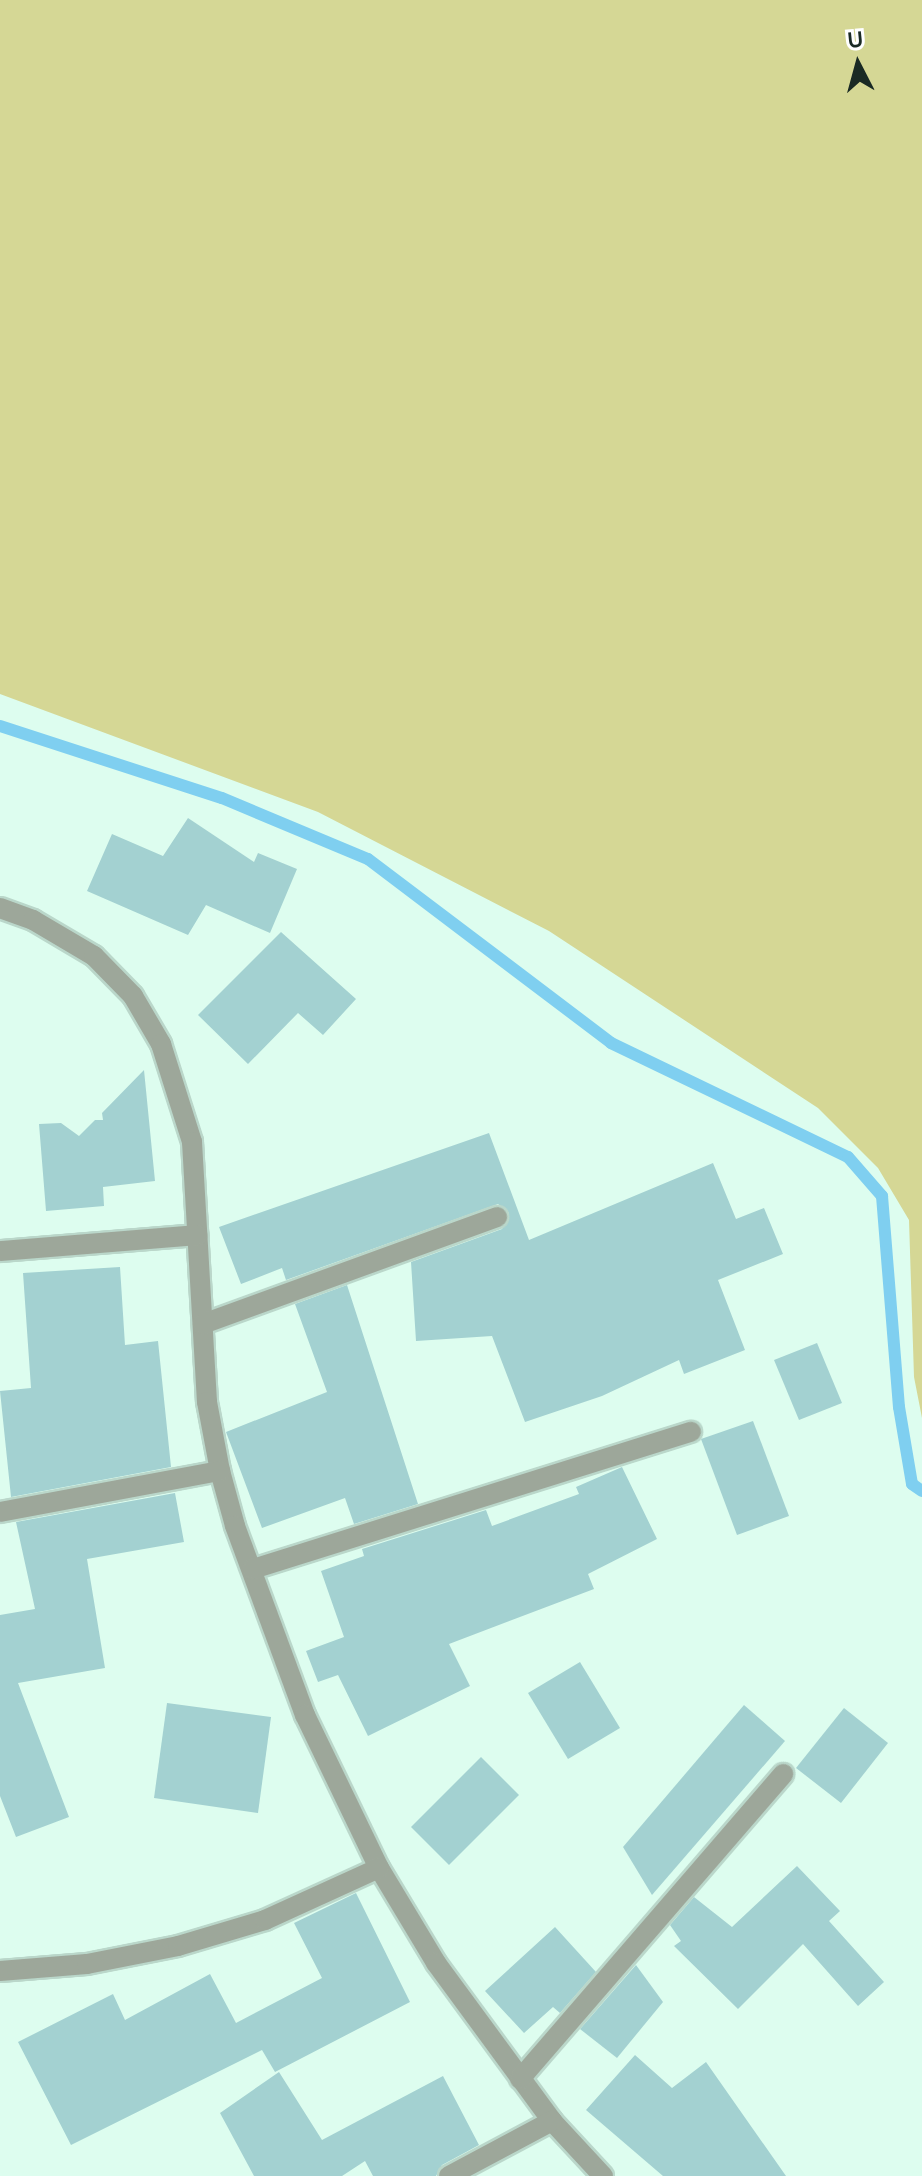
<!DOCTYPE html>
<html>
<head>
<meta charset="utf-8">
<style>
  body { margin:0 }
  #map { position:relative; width:922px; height:2176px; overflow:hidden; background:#ddfdef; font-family:Cabin,sans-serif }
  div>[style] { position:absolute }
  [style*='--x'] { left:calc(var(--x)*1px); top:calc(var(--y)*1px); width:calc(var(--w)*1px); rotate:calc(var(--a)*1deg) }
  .green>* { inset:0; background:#d5d795 }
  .stream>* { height:12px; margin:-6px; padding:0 6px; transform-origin:6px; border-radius:6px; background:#7fcff0 }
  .building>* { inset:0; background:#a3d1d1 }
  .roads { filter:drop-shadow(2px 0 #bad7ca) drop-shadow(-2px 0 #bad7ca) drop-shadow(0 2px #bad7ca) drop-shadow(0 -2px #bad7ca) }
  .street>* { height:20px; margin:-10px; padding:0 10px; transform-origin:10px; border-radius:10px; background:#9da79a }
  span { translate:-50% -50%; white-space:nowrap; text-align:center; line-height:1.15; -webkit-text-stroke:6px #fff; paint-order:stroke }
  .north { position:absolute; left:818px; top:24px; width:80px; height:80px; -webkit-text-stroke:6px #fff; paint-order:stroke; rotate:354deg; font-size:22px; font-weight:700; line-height:32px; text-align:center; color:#1a2a24 }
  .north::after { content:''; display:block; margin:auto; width:28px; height:36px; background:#1a2a24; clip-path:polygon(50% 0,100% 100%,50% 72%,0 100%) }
</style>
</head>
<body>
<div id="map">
  <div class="green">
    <div style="clip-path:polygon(0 0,922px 0,922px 1418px,914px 1377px,909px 1220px,878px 1168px,818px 1108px,549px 931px,318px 812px,0 694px)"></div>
  </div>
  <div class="stream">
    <div style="--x:0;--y:726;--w:233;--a:18"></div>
    <div style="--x:222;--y:798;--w:158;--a:22.7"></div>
    <div style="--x:368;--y:859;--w:305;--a:37.1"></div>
    <div style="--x:611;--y:1043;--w:263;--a:25.7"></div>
    <div style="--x:848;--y:1157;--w:52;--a:48.9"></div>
    <div style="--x:882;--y:1196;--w:212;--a:85.4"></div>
    <div style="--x:899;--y:1407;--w:78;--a:80.4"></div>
    <div style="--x:912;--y:1484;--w:12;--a:35"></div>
  </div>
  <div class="building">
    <div style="clip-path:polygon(188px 818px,254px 862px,258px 853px,297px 869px,270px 933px,206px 905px,188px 935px,87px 891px,112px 834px,163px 856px)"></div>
    <div style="clip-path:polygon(281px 932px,356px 999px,323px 1035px,298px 1013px,248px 1064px,198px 1015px)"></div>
    <div style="clip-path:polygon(144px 1070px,155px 1181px,103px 1187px,104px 1206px,46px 1211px,39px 1124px,61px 1123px,79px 1136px,95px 1120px,103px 1120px,102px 1113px)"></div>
    <div style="clip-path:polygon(489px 1133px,529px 1240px,713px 1163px,736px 1219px,764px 1208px,783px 1254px,718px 1280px,745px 1350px,684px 1374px,679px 1360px,602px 1396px,525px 1422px,492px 1336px,416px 1341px,411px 1262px,502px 1229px,509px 1213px,498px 1204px,286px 1280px,282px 1268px,241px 1284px,219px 1227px)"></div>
    <div style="clip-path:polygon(120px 1267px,125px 1345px,158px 1341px,171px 1467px,11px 1497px,0 1391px,31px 1388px,23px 1273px)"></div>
    <div style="clip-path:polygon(347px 1285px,418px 1504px,354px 1524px,345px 1498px,262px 1528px,226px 1432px,327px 1392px,295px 1304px)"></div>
    <div style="clip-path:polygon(817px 1343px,842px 1403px,799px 1420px,774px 1360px)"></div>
    <div style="clip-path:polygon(753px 1421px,789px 1516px,737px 1535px,701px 1439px)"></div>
    <div style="clip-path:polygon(622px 1467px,657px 1539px,588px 1574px,594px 1589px,449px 1644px,470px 1686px,368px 1736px,338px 1675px,318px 1682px,306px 1651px,344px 1637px,321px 1571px,364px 1556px,362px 1549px,486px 1510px,492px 1526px,579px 1494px,576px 1487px)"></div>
    <div style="clip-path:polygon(175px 1493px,184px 1542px,87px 1559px,105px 1668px,18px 1683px,69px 1817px,16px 1837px,0 1796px,0 1615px,35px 1609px,16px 1522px)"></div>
    <div style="clip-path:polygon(580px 1662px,620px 1728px,568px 1759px,528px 1693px)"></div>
    <div style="clip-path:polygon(167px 1703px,271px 1717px,258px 1813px,154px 1798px)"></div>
    <div style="clip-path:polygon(744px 1705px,785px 1741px,652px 1895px,623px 1847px)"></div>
    <div style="clip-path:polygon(844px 1708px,888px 1743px,841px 1803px,796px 1768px)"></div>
    <div style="clip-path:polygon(481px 1757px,519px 1795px,449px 1865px,411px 1827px)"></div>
    <div style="clip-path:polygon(797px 1866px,840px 1911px,829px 1921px,884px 1982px,858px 2006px,803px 1944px,738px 2009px,674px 1946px,681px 1941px,670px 1925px,694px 1897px,732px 1927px)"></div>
    <div style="clip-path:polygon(356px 1893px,410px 2002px,275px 2072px,262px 2050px,71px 2145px,18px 2042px,113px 1994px,125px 2020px,210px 1974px,236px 2023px,322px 1978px,294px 1923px)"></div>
    <div style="clip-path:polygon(555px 1927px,596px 1972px,560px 2013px,553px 2007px,524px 2033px,485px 1991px)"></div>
    <div style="clip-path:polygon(636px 1965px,663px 2002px,617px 2058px,580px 2029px)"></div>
    <div style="clip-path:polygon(635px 2055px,672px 2088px,706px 2062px,786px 2176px,663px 2176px,586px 2110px)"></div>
    <div style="clip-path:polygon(279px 2072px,322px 2140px,443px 2076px,479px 2145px,442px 2165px,436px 2176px,373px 2176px,365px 2161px,342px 2176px,254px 2176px,220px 2113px)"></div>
  </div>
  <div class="roads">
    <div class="street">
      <div style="--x:0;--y:908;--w:35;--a:20"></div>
      <div style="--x:33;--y:920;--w:71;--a:30.5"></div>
      <div style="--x:94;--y:956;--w:56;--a:45.7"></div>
      <div style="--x:133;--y:996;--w:56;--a:59.7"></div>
      <div style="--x:161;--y:1044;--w:103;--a:72.4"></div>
      <div style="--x:192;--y:1142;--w:260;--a:86.7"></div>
      <div style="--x:207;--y:1402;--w:70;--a:79.3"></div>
      <div style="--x:220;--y:1471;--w:57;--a:74.7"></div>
      <div style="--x:235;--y:1526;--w:202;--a:69.7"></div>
      <div style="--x:305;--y:1715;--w:170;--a:64.2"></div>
      <div style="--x:379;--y:1868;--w:111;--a:59"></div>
      <div style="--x:436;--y:1963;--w:196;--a:53.7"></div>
      <div style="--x:552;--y:2121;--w:75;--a:47.2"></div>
      <div style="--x:0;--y:1251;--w:198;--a:-4.6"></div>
      <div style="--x:203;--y:1324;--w:313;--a:-20"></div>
      <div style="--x:0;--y:1512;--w:224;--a:-10.6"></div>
      <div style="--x:253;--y:1569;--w:459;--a:-17.4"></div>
      <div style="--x:0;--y:1971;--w:87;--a:-4.6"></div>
      <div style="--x:87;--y:1964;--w:93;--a:-11.2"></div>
      <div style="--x:178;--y:1946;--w:91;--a:-16.6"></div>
      <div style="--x:265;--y:1920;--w:125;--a:-24.5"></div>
      <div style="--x:520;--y:2079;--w:403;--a:-49.2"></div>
      <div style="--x:449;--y:2176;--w:117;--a:-28.1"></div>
    </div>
  </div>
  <div class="north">U</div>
</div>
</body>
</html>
